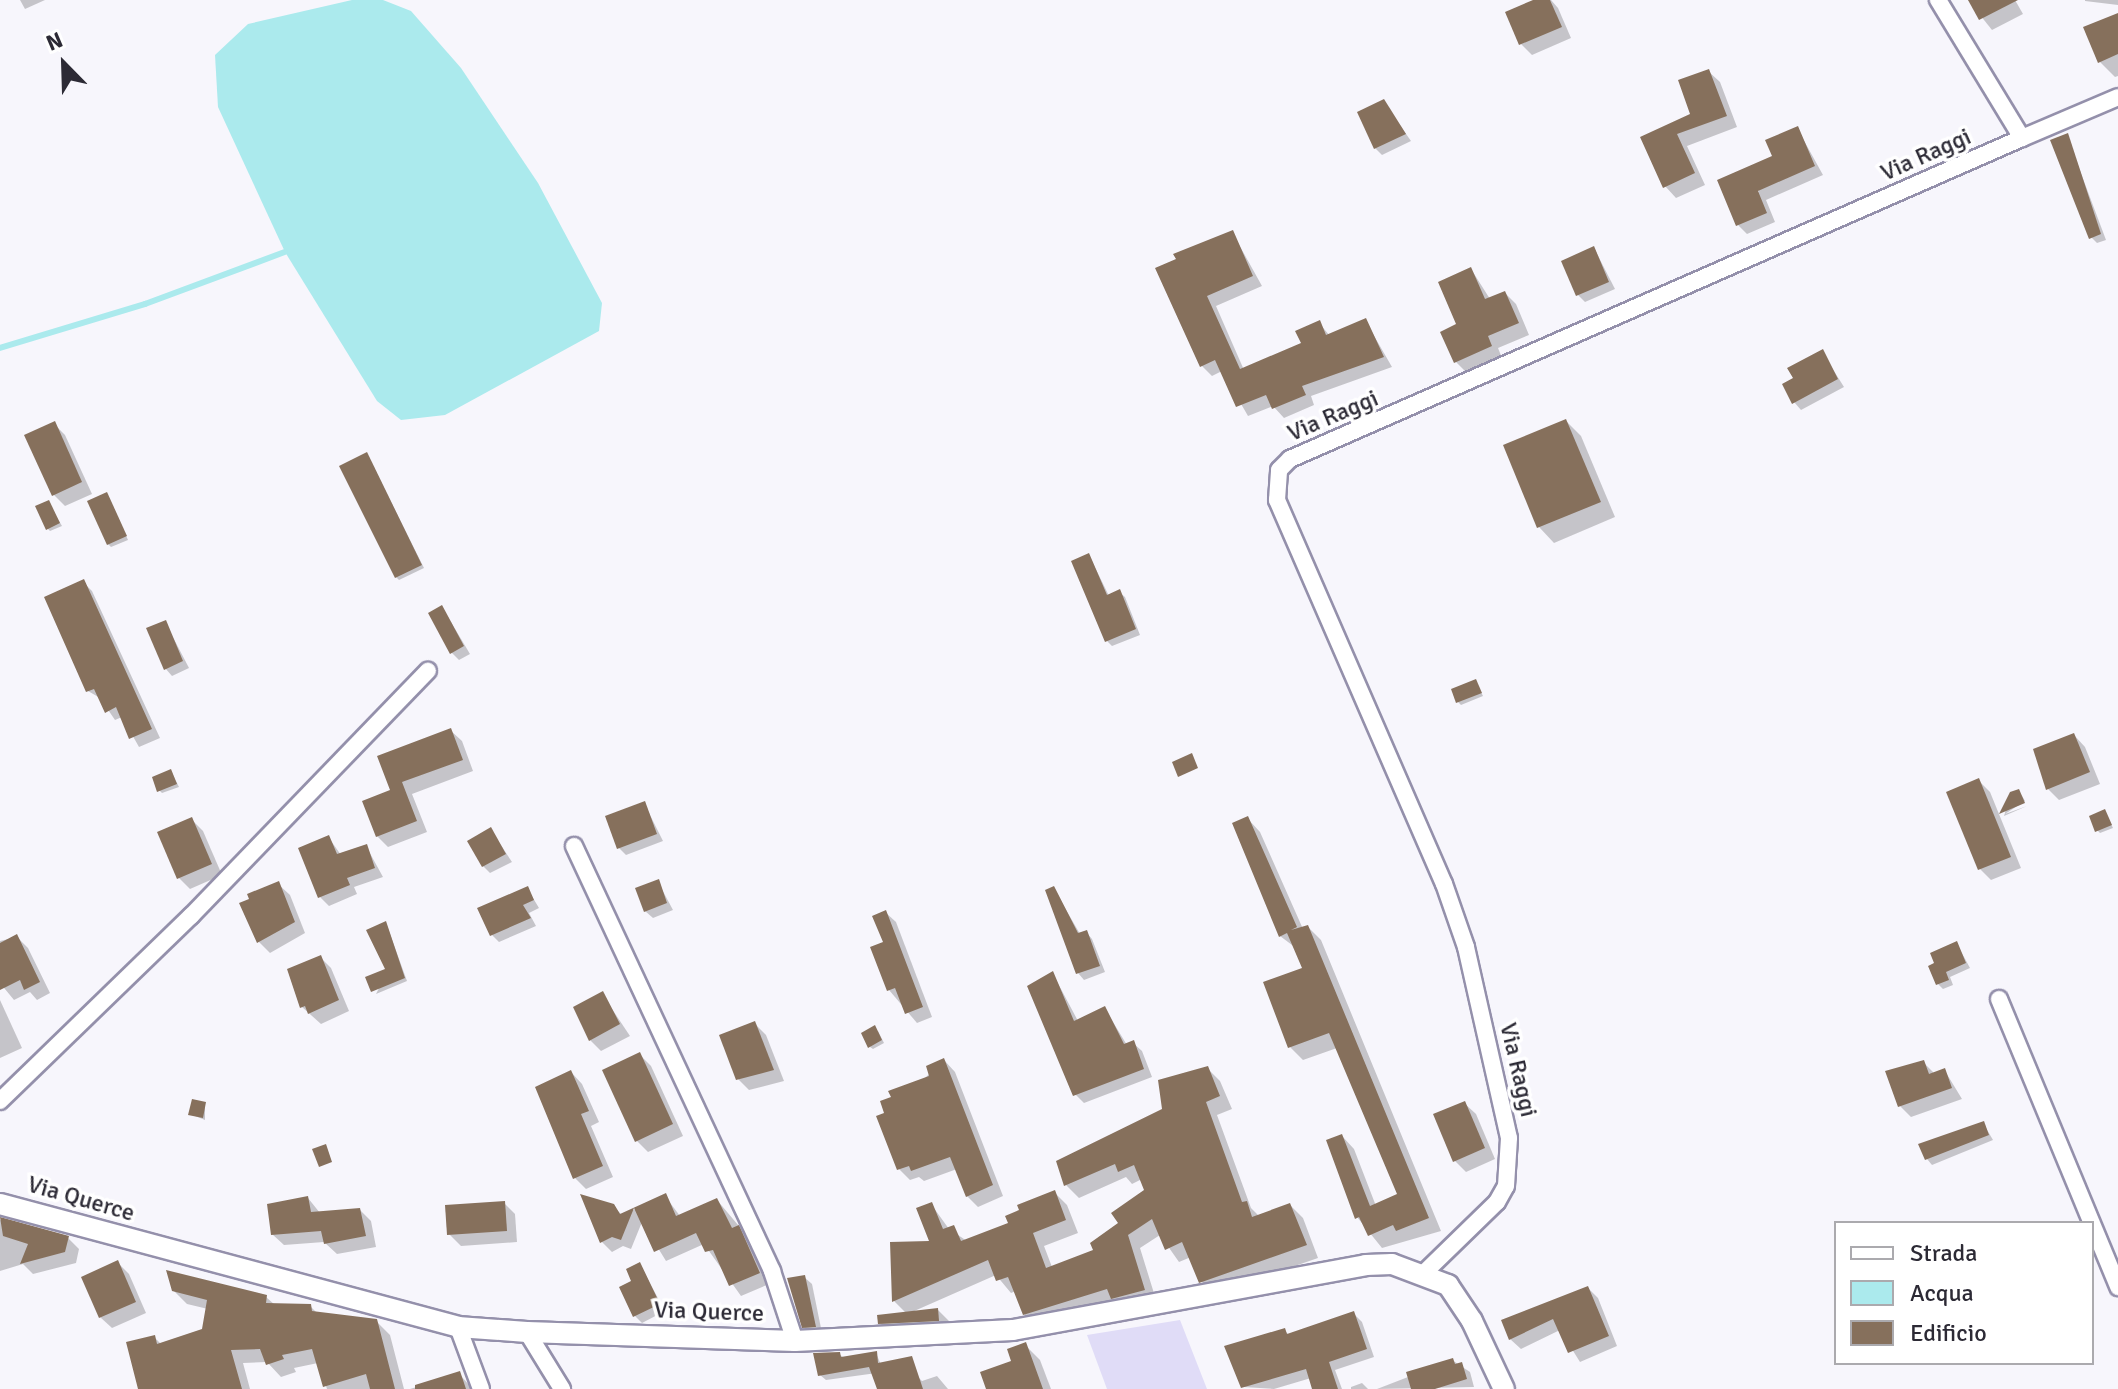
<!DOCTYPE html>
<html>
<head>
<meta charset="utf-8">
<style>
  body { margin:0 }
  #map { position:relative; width:2118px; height:1389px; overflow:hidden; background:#f7f6fc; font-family:Signika,sans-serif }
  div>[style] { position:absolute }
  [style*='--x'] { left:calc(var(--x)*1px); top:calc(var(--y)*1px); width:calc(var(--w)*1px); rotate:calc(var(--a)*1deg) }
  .green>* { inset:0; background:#e0dcf7 }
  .water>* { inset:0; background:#abeaed }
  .shadow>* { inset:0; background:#0003 }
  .stream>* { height:6px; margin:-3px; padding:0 3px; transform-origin:3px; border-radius:3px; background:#abeaed }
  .building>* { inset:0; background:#86705c }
  .roads { filter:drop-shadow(2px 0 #9490ab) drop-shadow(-2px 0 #9490ab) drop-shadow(0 2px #9490ab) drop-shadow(0 -2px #9490ab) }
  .minor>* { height:16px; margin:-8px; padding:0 8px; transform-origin:8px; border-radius:8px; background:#fff }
  .tertiary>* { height:20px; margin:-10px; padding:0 10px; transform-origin:10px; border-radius:10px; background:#fff }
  span { translate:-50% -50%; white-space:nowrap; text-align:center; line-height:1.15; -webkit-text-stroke:7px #fff; paint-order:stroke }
  .street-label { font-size:24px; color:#2c2a35 }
  .legend { position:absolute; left:1834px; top:1221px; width:260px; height:144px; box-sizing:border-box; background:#fff; border:2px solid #abaaae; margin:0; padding:10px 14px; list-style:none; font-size:24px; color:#2c2a35 }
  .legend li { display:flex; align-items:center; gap:16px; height:40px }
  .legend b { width:40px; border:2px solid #abaaae }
  .north { position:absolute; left:24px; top:24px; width:80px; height:80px; -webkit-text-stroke:6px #fff; paint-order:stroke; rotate:337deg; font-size:22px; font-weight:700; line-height:32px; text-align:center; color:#2c2a35 }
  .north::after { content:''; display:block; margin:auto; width:28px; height:36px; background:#2c2a35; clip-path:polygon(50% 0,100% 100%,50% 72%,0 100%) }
</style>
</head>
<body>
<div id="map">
  <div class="green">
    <div style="clip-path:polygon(1180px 1320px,1207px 1389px,1107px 1389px,1087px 1335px)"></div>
  </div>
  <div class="water">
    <div style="clip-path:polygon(352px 0,383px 0,411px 11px,461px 68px,538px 183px,602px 303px,599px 331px,445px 415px,401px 420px,377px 401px,285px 252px,218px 107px,215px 55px,248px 24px)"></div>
  </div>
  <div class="shadow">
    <div style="clip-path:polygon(20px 0,45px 0,25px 9px)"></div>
    <div style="clip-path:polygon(1538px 0,1551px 0,1558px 8px,1571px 38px,1532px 55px,1521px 44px)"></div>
    <div style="clip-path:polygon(1968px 0,2015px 0,2023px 14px,1992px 30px)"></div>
    <div style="clip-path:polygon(2118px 0,2118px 5px,2085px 1px,2085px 0)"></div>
    <div style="clip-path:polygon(2118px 15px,2118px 76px,2115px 77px,2100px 62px)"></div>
    <div style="clip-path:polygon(1708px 71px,1720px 82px,1737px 127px,1687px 146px,1705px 185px,1676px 198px,1665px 186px,1643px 138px,1693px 115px)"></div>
    <div style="clip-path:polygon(1383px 101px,1411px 141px,1382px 155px,1375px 148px)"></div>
    <div style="clip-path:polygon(1797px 128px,1823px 175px,1766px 200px,1775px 222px,1747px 234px,1738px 225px)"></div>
    <div style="clip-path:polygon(2067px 136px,2106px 240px,2097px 243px,2091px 237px)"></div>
    <div style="clip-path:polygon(1232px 232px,1262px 286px,1216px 306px,1244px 370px,1303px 344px,1319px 323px,1330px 336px,1365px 320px,1392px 367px,1311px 396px,1314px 405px,1284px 418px,1273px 406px,1248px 416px,1222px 371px,1212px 376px,1202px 366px,1158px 269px)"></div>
    <div style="clip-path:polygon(1594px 248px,1615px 289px,1585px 302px,1578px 295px)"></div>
    <div style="clip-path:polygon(1471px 269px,1490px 299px,1505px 293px,1516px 304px,1529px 335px,1498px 348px,1502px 358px,1467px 373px,1456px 362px)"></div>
    <div style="clip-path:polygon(1822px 352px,1844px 387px,1801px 410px,1794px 402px,1796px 379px)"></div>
    <div style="clip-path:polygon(1566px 421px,1581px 436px,1615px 517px,1554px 543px,1539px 527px,1505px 446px)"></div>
    <div style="clip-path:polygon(54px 424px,65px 435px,92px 494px,65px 506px,54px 495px)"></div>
    <div style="clip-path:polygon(369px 458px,424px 568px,399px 580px,396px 577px)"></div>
    <div style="clip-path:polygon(109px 498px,128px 540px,111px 547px,108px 544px)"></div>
    <div style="clip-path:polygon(48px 502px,62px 526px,50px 531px,47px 528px)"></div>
    <div style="clip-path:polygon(1089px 555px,1109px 596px,1119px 592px,1125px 597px,1140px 635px,1112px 646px,1107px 641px)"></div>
    <div style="clip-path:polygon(83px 582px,92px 591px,160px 738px,139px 747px,122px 717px,115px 720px,100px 698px,88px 691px)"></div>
    <div style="clip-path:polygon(442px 607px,470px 654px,459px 660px,452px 653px)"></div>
    <div style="clip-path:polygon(165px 622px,189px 668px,172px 676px,165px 668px)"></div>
    <div style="clip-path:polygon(1476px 682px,1483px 696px,1461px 705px,1458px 702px)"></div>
    <div style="clip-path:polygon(450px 730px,462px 741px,473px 771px,412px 794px,427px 832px,388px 847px,377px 836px,392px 791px)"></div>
    <div style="clip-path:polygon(2074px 735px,2085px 747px,2100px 784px,2059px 800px,2048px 789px)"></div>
    <div style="clip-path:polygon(171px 771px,179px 787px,162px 793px,159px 790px)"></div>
    <div style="clip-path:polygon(1979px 781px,1990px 792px,2021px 868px,1991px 880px,1980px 869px)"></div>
    <div style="clip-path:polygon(2019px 791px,2025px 801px,2005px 814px,2027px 806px,2004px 816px,2011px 793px)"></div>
    <div style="clip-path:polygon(644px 803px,663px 841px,626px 855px,619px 848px)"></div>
    <div style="clip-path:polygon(2105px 811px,2113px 828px,2100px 833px,2097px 830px)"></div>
    <div style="clip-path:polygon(1248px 819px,1260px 832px,1303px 929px,1308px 927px,1321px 940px,1441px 1231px,1382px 1248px,1357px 1217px,1342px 1136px,1354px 1149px,1376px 1206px,1399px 1195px,1337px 1048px,1303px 1060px,1290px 1047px,1266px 983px,1304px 969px,1296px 948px,1280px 936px)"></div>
    <div style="clip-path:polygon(192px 820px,203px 831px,222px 875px,190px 889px,179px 878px)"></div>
    <div style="clip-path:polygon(491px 830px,512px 862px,490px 873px,483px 866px)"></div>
    <div style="clip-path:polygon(329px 838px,341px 855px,366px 846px,383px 877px,354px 887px,357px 894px,329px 906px,320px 897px)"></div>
    <div style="clip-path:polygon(658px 882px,673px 910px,653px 918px,645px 911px)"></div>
    <div style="clip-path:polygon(278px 884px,290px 895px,305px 933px,270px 953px,259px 942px)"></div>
    <div style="clip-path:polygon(527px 888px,539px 908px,529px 913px,536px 926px,499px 942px,492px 935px)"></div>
    <div style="clip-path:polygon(1054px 889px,1080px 934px,1086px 932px,1092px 939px,1105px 972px,1084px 980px,1078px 973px)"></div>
    <div style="clip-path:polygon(885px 912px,896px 922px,932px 1017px,917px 1023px,889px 990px)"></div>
    <div style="clip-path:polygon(386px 923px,407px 981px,376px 994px,388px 970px)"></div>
    <div style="clip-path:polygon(17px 937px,28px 948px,50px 993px,37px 1000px,30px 992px,14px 1000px,0 983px,0 941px)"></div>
    <div style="clip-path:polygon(1957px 944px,1970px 968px,1950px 977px,1953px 985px,1943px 989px,1938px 984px)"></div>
    <div style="clip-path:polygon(320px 957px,331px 968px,349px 1011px,321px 1024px,302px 1007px)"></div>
    <div style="clip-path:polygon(1053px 974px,1078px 1021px,1105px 1009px,1127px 1045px,1133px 1043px,1142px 1051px,1152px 1077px,1084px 1103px,1075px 1094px)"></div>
    <div style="clip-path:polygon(602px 994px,630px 1036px,601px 1051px,590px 1040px)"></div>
    <div style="clip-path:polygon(0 1000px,22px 1048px,0 1058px)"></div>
    <div style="clip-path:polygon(755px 1024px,766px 1035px,784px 1081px,749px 1090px,738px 1079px)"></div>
    <div style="clip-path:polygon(878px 1031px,884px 1043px,873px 1049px,870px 1047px)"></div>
    <div style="clip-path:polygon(640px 1055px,651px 1066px,683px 1136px,648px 1152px,637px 1141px)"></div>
    <div style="clip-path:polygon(944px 1060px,955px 1072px,1003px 1196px,978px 1207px,967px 1196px,957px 1169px,924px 1181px,919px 1177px,910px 1180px,899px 1169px,887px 1114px)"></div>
    <div style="clip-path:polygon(1923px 1062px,1935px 1074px,1945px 1071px,1962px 1099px,1911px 1117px,1900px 1106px)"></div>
    <div style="clip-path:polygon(1207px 1068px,1220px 1081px,1232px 1109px,1217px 1115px,1251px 1208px,1260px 1217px,1290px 1205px,1303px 1218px,1318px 1258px,1214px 1294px,1201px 1281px,1191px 1257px,1179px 1262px,1160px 1235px,1140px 1248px,1157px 1303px,1037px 1327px,1024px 1314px,1016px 1291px,1011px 1293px,996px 1275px,912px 1312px,938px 1310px,949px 1321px,949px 1331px,891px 1334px,880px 1323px,906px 1313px,894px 1301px,892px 1244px,932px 1243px,931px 1204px,949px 1229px,967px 1241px,1011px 1224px,1054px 1192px,1067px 1205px,1078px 1233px,1044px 1246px,1052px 1267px,1095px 1251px,1147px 1191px,1142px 1179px,1132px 1184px,1126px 1177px,1079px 1198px,1066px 1185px,1164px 1110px)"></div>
    <div style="clip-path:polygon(571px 1072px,582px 1084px,599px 1122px,591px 1126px,613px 1177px,586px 1189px,575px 1178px)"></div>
    <div style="clip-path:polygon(1464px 1103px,1476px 1114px,1495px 1159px,1466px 1172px,1455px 1161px)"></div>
    <div style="clip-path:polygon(205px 1104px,205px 1120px,190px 1114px)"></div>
    <div style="clip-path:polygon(1983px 1123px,1993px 1140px,1932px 1165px,1927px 1159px)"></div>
    <div style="clip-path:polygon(665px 1196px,680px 1216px,717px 1200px,749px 1238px,769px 1284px,741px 1296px,704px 1244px,666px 1261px,642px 1222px,631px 1249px,623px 1246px,612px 1252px,602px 1242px,613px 1206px,622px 1215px)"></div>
    <div style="clip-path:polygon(308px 1198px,320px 1213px,360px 1210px,371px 1221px,376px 1247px,337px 1254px,324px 1242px,284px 1245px,272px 1234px)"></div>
    <div style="clip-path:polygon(504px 1203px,515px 1214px,517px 1242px,461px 1246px,449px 1234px)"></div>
    <div style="clip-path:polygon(0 1220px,68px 1238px,79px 1249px,76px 1263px,33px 1274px,23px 1264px,0 1271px)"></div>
    <div style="clip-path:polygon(118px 1263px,129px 1274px,146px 1313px,112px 1328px,100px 1317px)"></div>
    <div style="clip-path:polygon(640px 1265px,665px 1311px,642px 1323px,635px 1316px)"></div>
    <div style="clip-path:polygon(804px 1277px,812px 1284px,822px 1333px,811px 1334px,804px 1327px)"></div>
    <div style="clip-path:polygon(1588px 1288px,1598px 1298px,1617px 1346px,1580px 1362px,1560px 1330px,1521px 1349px,1510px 1339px)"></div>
    <div style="clip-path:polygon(173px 1290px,266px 1297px,275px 1305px,310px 1306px,318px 1314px,376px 1321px,390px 1335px,404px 1389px,327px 1389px,318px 1363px,294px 1368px,296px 1372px,281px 1377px,267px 1362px,243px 1363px,250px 1389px,141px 1389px,154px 1337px,162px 1345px,203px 1330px,208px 1309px,187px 1304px)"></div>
    <div style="clip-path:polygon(1354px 1314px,1362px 1322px,1374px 1357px,1335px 1370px,1342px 1389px,1314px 1389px,1311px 1378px,1274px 1389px,1243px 1387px,1284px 1330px,1289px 1335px)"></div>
    <div style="clip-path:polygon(1025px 1345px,1040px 1360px,1051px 1389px,988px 1389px)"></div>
    <div style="clip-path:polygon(876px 1353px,884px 1372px,826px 1380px,820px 1375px,839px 1354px,844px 1358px)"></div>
    <div style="clip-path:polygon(1452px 1360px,1470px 1372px,1474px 1387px,1377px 1389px)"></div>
    <div style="clip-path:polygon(459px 1374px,473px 1389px,410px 1389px)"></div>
    <div style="clip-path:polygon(917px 1376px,922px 1381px,937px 1376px,948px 1389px,883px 1389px)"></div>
    <div style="clip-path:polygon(1362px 1383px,1368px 1389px,1351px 1389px,1351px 1387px)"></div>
  </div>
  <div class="stream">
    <div style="--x:0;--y:348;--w:152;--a:-16.9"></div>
    <div style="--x:145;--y:304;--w:149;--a:-20.4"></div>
  </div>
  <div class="building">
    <div style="clip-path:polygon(1533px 0,1550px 0,1562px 27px,1519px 45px,1505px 12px)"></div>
    <div style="clip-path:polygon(1968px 0,2018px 0,1979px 20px)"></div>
    <div style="clip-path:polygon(2118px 13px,2118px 54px,2098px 63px,2083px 27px)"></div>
    <div style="clip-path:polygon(1709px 69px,1727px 116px,1677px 134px,1695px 173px,1663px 188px,1640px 137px,1690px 114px,1678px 80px)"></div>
    <div style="clip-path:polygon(1384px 99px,1406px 134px,1374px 149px,1357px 112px)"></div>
    <div style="clip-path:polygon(1798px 126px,1815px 166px,1758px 191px,1767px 213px,1736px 226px,1717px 180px,1772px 156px,1765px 140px)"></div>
    <div style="clip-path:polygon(2068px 133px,2101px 234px,2089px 239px,2050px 140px)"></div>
    <div style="clip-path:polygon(1233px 230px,1253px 276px,1207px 296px,1240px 369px,1301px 343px,1295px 331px,1320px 320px,1326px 335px,1366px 318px,1384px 357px,1302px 386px,1306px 395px,1272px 409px,1266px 395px,1236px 407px,1215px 360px,1200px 367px,1155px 268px,1176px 259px,1173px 254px)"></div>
    <div style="clip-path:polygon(1594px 246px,1609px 282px,1576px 296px,1561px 261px)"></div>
    <div style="clip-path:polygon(1471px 267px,1485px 299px,1505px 291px,1519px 323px,1488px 336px,1492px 346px,1454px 363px,1440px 332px,1456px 324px,1438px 282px)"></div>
    <div style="clip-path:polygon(1823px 349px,1838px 379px,1792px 404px,1782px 384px,1793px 378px,1787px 368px)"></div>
    <div style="clip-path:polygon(1566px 419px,1601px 502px,1537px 528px,1503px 445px)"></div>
    <div style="clip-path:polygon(55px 421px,82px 482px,52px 496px,24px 435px)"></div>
    <div style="clip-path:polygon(367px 452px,422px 565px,395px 578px,339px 466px)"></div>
    <div style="clip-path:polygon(107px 492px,127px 536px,107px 545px,87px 501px)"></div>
    <div style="clip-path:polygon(49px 500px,60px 523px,46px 530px,35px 506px)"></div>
    <div style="clip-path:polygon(1089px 553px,1107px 595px,1120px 589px,1136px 629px,1105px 642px,1071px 561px)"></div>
    <div style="clip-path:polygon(84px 579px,152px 729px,129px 739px,116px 707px,105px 713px,94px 689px,86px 692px,44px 597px)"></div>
    <div style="clip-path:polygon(442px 605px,464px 646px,450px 654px,428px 613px)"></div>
    <div style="clip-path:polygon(166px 620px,183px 661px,164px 670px,146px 628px)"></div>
    <div style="clip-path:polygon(1476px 679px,1482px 693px,1456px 703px,1451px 689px)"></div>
    <div style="clip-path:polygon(451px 728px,463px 760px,402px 782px,417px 821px,376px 837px,362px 801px,390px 790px,377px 756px)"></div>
    <div style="clip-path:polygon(2074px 733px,2090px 772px,2046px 790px,2033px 749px)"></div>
    <div style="clip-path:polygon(1192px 753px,1198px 768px,1178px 777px,1172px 762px)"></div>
    <div style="clip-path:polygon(171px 769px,177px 784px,157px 792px,152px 777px)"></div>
    <div style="clip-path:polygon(1979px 778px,2011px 857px,1978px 870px,1946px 792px)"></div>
    <div style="clip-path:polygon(2019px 789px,2025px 803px,1999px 814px,2010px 792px)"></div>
    <div style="clip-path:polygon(645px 801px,657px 834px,617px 849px,605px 816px)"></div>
    <div style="clip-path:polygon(2105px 809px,2112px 825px,2095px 832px,2089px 816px)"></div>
    <div style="clip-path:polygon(1248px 816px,1297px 927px,1291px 930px,1308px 925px,1429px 1218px,1396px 1231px,1393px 1225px,1368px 1236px,1359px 1217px,1355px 1219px,1326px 1140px,1342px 1134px,1370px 1206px,1397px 1194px,1329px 1033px,1288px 1048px,1263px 982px,1302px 968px,1287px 933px,1279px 937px,1232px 823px)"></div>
    <div style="clip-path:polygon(192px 817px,212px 864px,177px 879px,157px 832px)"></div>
    <div style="clip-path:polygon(491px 827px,506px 854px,482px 867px,467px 841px)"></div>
    <div style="clip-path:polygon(329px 835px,337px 854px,367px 844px,375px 868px,347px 878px,350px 885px,318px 898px,298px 848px)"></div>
    <div style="clip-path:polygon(659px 879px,667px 903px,644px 912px,635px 888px)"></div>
    <div style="clip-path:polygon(279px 881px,295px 922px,257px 943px,239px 903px,249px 899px,247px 894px)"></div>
    <div style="clip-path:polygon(528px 886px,534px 900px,523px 905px,531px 918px,490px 936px,477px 908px)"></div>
    <div style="clip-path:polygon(1054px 886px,1078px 933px,1087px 930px,1100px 966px,1076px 974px,1045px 890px)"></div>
    <div style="clip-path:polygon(886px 910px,923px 1007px,905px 1014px,895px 988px,887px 991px,870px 947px,883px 942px,872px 916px)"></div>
    <div style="clip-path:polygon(386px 921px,405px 978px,371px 992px,365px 977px,385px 969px,366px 930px)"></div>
    <div style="clip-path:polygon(17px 934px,40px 982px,24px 990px,20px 980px,0 990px,0 943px)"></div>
    <div style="clip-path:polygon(1957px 941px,1966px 963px,1946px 972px,1949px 980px,1936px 985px,1928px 966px,1934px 963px,1930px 953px)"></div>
    <div style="clip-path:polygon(321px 955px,339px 1000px,308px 1014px,305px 1006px,300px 1008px,287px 969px)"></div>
    <div style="clip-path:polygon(1053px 971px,1074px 1021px,1105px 1006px,1124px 1044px,1134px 1040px,1144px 1069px,1073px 1096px,1027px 986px)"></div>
    <div style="clip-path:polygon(603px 991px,620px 1024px,589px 1041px,573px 1007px)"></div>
    <div style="clip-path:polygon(755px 1021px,774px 1070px,736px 1080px,719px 1035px)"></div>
    <div style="clip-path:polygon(875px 1025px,882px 1040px,868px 1048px,861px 1033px)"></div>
    <div style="clip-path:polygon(640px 1052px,673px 1124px,635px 1142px,602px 1070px)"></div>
    <div style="clip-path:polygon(944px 1058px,993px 1185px,966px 1197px,950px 1157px,911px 1171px,909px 1166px,897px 1170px,876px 1116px,884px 1113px,880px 1101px,891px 1097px,888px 1091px,929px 1076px,926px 1066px)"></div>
    <div style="clip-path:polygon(1924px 1060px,1929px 1074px,1945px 1068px,1952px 1088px,1898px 1107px,1885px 1071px)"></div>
    <div style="clip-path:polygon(1208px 1066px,1220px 1096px,1206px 1102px,1242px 1202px,1247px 1201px,1252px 1217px,1290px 1203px,1307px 1245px,1199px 1283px,1182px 1242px,1165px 1250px,1152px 1219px,1128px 1235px,1145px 1290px,1111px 1299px,1107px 1289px,1023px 1315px,1008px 1277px,996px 1281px,988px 1260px,892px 1302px,890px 1242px,929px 1241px,916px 1208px,932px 1202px,943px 1229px,954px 1225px,961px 1241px,1008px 1223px,1005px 1216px,1019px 1210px,1017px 1205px,1055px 1190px,1066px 1220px,1033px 1233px,1046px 1268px,1093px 1250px,1090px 1243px,1118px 1223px,1111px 1213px,1144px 1190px,1134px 1165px,1118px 1172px,1115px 1164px,1064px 1186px,1056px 1161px,1162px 1109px,1158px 1080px)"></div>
    <div style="clip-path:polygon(571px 1070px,589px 1111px,581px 1114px,603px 1166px,573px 1179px,535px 1087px)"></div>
    <div style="clip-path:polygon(192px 1099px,206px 1102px,203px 1118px,188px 1115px)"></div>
    <div style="clip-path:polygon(1465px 1101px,1485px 1148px,1453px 1162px,1433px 1114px)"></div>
    <div style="clip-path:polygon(1984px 1121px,1989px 1135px,1925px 1160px,1918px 1144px)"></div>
    <div style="clip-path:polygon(326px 1144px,332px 1162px,319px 1167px,312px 1149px)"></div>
    <div style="clip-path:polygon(666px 1193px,676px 1216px,717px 1198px,732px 1228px,739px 1225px,760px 1273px,729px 1286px,713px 1250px,705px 1252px,696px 1233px,654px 1252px,634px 1208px,621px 1240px,612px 1237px,600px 1243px,580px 1194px,614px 1204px,620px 1214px)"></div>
    <div style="clip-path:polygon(308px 1196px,311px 1212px,360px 1208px,366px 1236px,324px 1244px,321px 1231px,271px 1235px,267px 1204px)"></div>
    <div style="clip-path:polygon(505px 1201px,507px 1231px,447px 1235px,445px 1205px)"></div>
    <div style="clip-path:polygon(0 1217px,69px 1236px,65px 1252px,20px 1264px,28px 1244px,3px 1236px)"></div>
    <div style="clip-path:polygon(118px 1260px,136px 1302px,99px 1318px,81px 1277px)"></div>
    <div style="clip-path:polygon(640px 1262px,660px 1304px,633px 1317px,619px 1287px,631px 1281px,626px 1269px)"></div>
    <div style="clip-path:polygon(166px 1270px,267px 1295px,266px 1303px,311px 1304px,312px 1311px,377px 1319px,395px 1389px,370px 1389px,366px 1374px,323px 1387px,312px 1349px,282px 1355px,284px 1359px,266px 1365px,260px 1349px,231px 1350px,242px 1389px,138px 1389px,126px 1342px,155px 1335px,157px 1344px,202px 1329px,207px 1300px,172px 1291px)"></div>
    <div style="clip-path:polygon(805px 1275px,816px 1327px,802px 1328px,787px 1278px)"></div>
    <div style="clip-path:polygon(1588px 1286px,1609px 1336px,1568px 1353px,1553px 1319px,1509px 1340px,1501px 1320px)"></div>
    <div style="clip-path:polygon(938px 1308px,939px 1321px,878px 1324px,877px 1315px)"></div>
    <div style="clip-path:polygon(1354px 1311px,1367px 1349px,1329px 1362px,1338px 1389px,1312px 1389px,1306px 1369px,1241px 1388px,1224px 1346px,1285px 1328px,1287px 1334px)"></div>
    <div style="clip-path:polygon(1026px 1342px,1043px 1389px,986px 1389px,980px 1372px,1011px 1361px,1007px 1349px)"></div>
    <div style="clip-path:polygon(877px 1351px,878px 1363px,912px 1356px,923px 1389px,877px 1389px,869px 1367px,818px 1376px,813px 1353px,840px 1352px,841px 1357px)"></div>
    <div style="clip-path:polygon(1453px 1358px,1455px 1364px,1462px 1362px,1467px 1379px,1435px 1389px,1411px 1389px,1406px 1372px)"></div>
    <div style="clip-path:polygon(460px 1371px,466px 1389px,415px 1389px,415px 1385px)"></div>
  </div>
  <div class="roads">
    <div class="minor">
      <div style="--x:2022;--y:138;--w:104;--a:-23.1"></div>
      <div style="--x:574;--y:846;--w:469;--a:65"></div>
      <div style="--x:772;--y:1271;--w:74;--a:71.8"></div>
      <div style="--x:1999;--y:999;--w:312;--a:67.5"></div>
      <div style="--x:0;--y:1101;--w:266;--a:-44.1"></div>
      <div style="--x:191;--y:916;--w:341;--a:-46"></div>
      <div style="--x:1425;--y:1272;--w:100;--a:-44.2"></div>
      <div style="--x:1497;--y:1202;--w:18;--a:-61"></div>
      <div style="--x:1506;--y:1186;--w:48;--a:-86.4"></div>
      <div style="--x:1509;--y:1138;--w:196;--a:-102.7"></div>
      <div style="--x:1466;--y:947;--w:67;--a:-109.2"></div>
      <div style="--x:1444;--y:884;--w:419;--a:-113.5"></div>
      <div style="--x:1277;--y:500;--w:30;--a:-86"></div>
      <div style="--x:1279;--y:470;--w:16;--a:-45"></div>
      <div style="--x:1290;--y:459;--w:799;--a:-23.68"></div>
      <div style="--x:2022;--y:138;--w:162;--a:-121.3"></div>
      <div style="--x:458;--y:1327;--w:66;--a:69.6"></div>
      <div style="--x:527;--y:1332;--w:67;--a:58.4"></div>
    </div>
    <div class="tertiary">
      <div style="--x:0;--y:1204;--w:474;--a:15"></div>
      <div style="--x:458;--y:1327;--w:69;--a:4.1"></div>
      <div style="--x:527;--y:1332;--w:268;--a:1.9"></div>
      <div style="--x:795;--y:1341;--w:218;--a:-2.9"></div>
      <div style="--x:1013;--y:1330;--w:359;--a:-10.4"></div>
      <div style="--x:1366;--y:1265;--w:26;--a:-2"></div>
      <div style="--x:1392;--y:1264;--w:60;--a:20.6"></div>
      <div style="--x:1448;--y:1285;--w:43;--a:56.3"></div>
      <div style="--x:1472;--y:1321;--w:75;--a:64.8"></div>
    </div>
  </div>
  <div class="street-label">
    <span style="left:1926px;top:155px;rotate:-24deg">Via Raggi</span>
    <span style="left:1333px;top:416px;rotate:-23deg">Via Raggi</span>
    <span style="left:1518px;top:1070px;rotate:77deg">Via Raggi</span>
    <span style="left:81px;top:1199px;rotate:16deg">Via Querce</span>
    <span style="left:709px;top:1312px;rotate:2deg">Via Querce</span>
  </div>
  <ul class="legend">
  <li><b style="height:10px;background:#fff"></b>Strada</li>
  <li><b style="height:22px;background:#abeaed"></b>Acqua</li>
  <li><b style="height:22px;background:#86705c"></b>Edificio</li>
  </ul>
  <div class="north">N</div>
</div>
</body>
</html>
